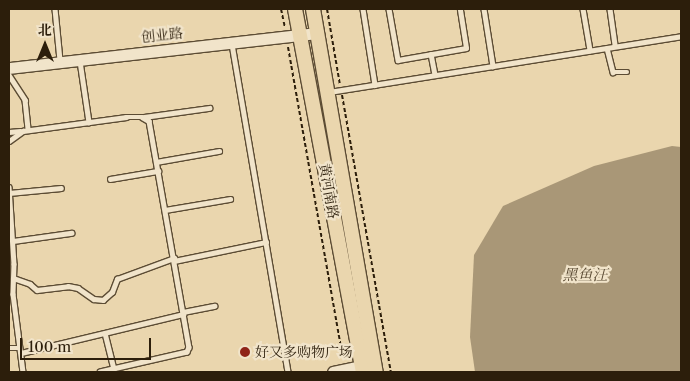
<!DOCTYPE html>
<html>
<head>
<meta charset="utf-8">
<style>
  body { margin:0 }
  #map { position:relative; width:690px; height:381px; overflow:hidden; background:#ead6ae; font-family:"Libre Caslon Text","Noto Serif SC",serif }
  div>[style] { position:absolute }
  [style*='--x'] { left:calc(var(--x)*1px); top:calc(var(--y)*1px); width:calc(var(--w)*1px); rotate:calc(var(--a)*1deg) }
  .water>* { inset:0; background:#a99777 }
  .path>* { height:2px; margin-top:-1px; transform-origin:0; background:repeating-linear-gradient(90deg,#2c1e0b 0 4px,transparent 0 6.5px) }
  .roads { filter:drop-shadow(1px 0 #5c4c34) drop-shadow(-1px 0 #5c4c34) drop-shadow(0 1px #5c4c34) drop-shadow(0 -1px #5c4c34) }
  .service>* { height:4.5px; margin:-2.25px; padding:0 2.25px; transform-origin:2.25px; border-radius:2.25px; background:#f1e4ca }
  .tertiary>* { height:11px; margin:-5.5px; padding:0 5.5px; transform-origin:5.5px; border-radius:5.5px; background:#f1e4ca }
  .primary>* { height:14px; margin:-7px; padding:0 7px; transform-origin:7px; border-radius:7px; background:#ead6ae }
  .dots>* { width:14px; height:14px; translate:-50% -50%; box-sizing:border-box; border:2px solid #f1e4ca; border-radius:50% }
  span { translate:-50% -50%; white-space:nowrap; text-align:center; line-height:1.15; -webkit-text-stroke:4.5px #f1e4ca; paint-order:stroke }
  .street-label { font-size:14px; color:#2c1e0b }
  .poi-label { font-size:14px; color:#2c1e0b }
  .left { translate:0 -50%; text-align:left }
  .water-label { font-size:15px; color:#584831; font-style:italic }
  .frame { position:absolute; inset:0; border:10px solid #2c1e0b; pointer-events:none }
  .north { position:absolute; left:20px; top:20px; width:50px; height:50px; -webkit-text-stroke:4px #f1e4ca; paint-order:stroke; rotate:0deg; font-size:14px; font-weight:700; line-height:20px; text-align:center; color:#2c1e0b }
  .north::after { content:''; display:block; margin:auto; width:18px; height:22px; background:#2c1e0b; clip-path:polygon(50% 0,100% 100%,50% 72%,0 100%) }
  .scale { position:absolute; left:20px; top:338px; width:131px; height:22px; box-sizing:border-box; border:2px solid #2c1e0b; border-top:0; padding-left:6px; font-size:15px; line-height:18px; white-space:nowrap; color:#2c1e0b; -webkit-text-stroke:4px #f1e4ca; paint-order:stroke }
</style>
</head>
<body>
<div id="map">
  <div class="water">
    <div style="clip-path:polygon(672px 146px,681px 147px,681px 372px,475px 372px,470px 337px,474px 255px,503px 206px,594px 166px)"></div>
  </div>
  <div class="path">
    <div style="--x:281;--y:9;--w:19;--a:78"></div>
    <div style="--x:327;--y:9;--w:77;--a:80.3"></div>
    <div style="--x:288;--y:47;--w:318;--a:80"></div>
    <div style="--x:342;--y:95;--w:281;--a:80"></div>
  </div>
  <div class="roads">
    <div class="service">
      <div style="--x:55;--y:9;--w:51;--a:84.4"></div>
      <div style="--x:363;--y:9;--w:77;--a:81"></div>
      <div style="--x:389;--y:9;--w:52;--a:80"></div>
      <div style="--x:398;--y:60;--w:69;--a:-10"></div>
      <div style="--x:466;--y:48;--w:39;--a:-99"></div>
      <div style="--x:484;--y:9;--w:58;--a:81"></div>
      <div style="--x:583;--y:9;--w:42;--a:80.3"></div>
      <div style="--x:610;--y:9;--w:37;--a:82"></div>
      <div style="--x:232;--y:44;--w:333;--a:80.3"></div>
      <div style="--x:607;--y:48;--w:25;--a:76"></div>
      <div style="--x:613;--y:72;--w:14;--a:0"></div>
      <div style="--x:431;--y:54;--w:21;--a:79"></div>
      <div style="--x:80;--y:61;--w:62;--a:81.6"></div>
      <div style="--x:9;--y:75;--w:30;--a:57"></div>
      <div style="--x:25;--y:100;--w:30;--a:84"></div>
      <div style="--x:329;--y:92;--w:356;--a:-9"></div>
      <div style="--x:144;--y:117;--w:66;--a:-7.9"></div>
      <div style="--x:9;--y:132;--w:11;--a:-5"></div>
      <div style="--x:9;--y:141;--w:17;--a:-36"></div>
      <div style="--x:23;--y:131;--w:104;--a:-7.7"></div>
      <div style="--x:126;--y:117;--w:16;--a:0"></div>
      <div style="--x:142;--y:117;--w:8;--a:30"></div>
      <div style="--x:149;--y:121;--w:230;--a:80"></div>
      <div style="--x:189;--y:347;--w:5;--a:112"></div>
      <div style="--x:187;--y:352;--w:89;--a:167.1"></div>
      <div style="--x:156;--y:162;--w:64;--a:-9.9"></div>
      <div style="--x:110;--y:179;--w:49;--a:-9.5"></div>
      <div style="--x:9;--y:187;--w:77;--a:86.3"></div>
      <div style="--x:14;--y:264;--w:30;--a:92"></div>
      <div style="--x:13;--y:294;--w:79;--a:82.7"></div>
      <div style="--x:9;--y:193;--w:52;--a:-5.5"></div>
      <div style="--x:165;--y:210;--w:66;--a:-9.6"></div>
      <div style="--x:13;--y:241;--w:59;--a:-7.9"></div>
      <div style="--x:174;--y:261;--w:94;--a:-11.7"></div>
      <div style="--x:13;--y:278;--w:18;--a:19"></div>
      <div style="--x:30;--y:284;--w:9;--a:41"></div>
      <div style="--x:37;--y:290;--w:31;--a:-7"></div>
      <div style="--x:68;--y:286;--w:10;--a:11"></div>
      <div style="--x:78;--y:288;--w:19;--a:35"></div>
      <div style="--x:94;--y:299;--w:9;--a:6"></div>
      <div style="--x:103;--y:300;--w:12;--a:-42"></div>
      <div style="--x:112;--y:292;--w:14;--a:-69"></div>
      <div style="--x:117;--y:279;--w:61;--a:-20.2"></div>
      <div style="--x:183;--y:312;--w:32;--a:-11"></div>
      <div style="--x:105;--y:333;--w:37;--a:76"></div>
      <div style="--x:9;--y:348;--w:11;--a:0"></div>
      <div style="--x:21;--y:353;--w:167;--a:-13.5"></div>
    </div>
    <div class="tertiary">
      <div style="--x:9;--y:68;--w:311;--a:-6.5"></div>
      <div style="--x:333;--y:372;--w:39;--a:-12"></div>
    </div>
    <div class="primary">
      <div style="--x:295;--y:9;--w:369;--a:79.4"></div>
      <div style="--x:313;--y:9;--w:368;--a:80.2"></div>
    </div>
  </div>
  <div class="dots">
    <div style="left:245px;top:352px;background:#8f2418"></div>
  </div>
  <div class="street-label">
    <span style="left:162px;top:35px;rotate:-6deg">创业路</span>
    <span style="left:329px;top:191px;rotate:80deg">黄河南路</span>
  </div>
  <div class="poi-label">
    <span class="left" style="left:255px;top:352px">好又多购物广场</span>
  </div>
  <div class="water-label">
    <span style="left:585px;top:275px">黑鱼汪</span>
  </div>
  <div class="frame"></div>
  <div class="north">北</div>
  <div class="scale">100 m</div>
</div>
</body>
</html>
